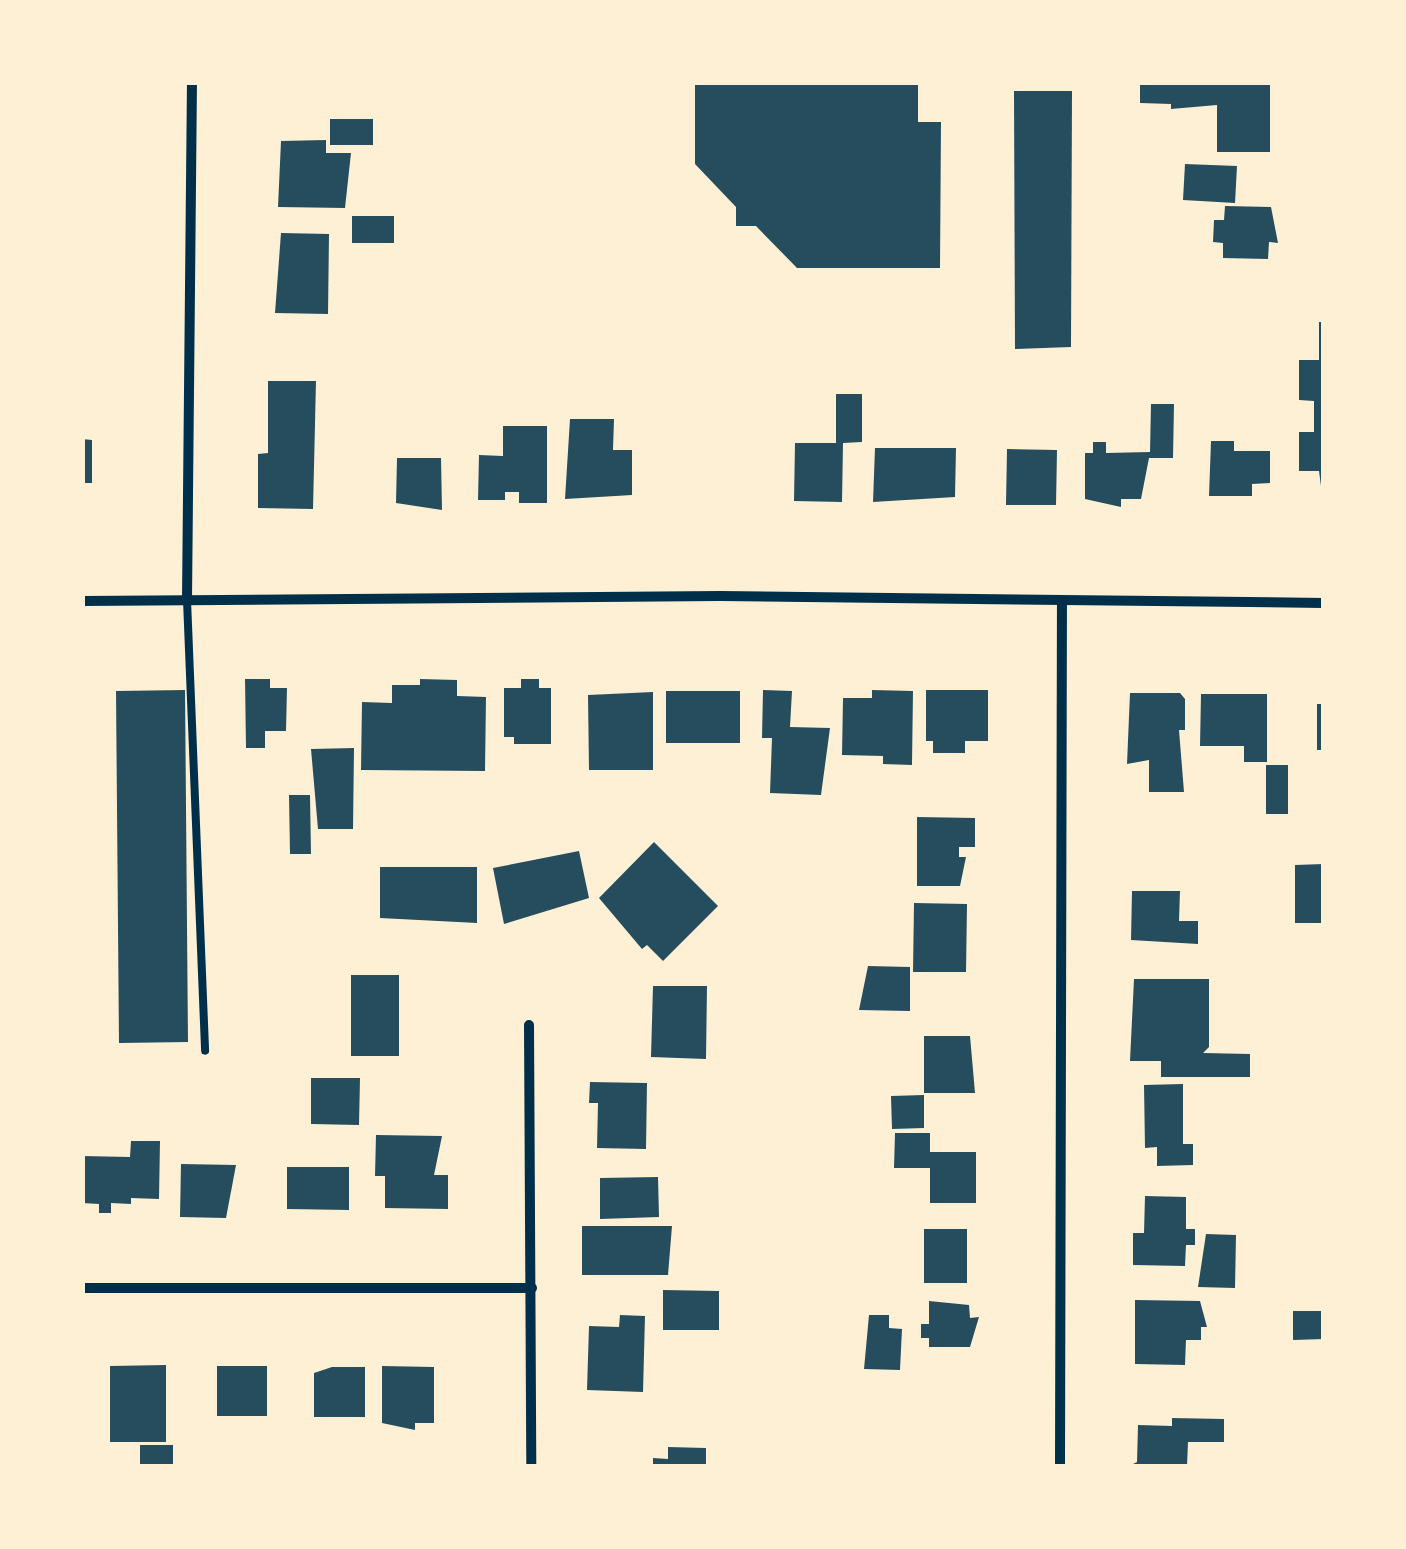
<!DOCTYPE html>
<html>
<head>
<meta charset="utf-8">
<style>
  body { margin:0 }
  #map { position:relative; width:1406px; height:1549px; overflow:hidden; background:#fdf0d5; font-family:Lato,sans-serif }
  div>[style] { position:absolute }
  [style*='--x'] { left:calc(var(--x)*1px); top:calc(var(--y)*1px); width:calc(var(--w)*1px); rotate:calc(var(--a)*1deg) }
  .building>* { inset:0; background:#264d5e }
  .service>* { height:8px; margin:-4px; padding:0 4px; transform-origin:4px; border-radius:4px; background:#003049 }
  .minor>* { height:10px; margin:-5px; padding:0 5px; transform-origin:5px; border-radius:5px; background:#003049 }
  span { translate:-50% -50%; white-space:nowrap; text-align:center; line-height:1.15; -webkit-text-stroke:8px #fdf0d5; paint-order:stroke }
  .frame { position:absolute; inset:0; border:85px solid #fdf0d5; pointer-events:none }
</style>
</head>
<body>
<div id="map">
  <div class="building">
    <div style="clip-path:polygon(695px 82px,918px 82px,918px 122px,941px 122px,940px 268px,797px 268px,756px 226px,736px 226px,736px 207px,695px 164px)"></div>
    <div style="clip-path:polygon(1140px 82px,1270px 82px,1270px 152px,1217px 152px,1217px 105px,1171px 109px,1171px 104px,1140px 103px)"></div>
    <div style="clip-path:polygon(1014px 91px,1072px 91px,1071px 347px,1015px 349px)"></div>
    <div style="clip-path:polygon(330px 119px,373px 119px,373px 145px,330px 145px)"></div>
    <div style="clip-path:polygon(326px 140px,326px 153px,351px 153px,345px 208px,278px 207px,281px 141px)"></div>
    <div style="clip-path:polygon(1185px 164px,1237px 166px,1235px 203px,1183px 200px)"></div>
    <div style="clip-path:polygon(1225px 206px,1271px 207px,1278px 243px,1269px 242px,1268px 259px,1223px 258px,1223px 243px,1213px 242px,1214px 220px,1224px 220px)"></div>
    <div style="clip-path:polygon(352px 216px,394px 216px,394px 243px,352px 243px)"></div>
    <div style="clip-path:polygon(281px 233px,329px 234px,328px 314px,275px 313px)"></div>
    <div style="clip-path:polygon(1319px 322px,1324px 322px,1324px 509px,1319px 471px,1299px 471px,1299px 432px,1314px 432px,1314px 401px,1299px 400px,1299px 360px,1319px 360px)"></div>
    <div style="clip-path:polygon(268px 381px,316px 381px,313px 509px,258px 508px,258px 454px,268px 453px)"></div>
    <div style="clip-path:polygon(836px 394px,862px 394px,862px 442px,843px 443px,842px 502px,794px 501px,795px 443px,836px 443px)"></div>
    <div style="clip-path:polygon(1151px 404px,1174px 404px,1173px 458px,1149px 458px,1141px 499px,1121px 499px,1121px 507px,1085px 499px,1085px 453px,1093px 453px,1093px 442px,1106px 442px,1106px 453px,1150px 452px)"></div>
    <div style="clip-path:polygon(570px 419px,614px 419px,613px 450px,632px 450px,632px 495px,565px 499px)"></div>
    <div style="clip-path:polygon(503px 426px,547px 426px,547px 503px,519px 503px,519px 492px,505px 492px,505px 500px,478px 500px,479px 455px,503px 456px)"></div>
    <div style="clip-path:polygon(82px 439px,92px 440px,92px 483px,82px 483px)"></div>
    <div style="clip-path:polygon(1211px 441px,1234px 441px,1234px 451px,1270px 451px,1270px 483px,1252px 484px,1252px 496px,1209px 496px)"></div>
    <div style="clip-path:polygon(875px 448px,956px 448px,955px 497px,873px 502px)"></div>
    <div style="clip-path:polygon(1007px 449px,1057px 450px,1056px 505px,1006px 505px)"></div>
    <div style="clip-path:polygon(397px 458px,441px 458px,442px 510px,396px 503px)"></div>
    <div style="clip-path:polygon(245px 679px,270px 679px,270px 688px,287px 688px,286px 731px,265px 731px,265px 748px,246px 748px)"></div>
    <div style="clip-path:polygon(420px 679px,457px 680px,457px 696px,486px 697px,485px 771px,361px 770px,362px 702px,392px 703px,392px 685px,420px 685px)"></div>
    <div style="clip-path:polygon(521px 679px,539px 679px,539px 688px,551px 688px,551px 744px,514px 744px,514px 737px,504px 737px,504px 688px,521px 688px)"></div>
    <div style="clip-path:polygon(185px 690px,188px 1042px,119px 1043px,116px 691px)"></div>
    <div style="clip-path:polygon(763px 690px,792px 691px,790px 727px,830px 728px,821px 795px,770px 793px,772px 738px,762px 738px)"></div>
    <div style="clip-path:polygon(872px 690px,913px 691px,912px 765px,883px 764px,883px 756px,842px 755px,843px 698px,872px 698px)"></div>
    <div style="clip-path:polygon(926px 690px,988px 690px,988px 741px,965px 741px,965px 753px,933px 753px,933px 741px,926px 741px)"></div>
    <div style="clip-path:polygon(666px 691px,740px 691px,740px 743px,666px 743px)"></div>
    <div style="clip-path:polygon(653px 692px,653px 770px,589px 770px,588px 695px)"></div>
    <div style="clip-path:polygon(1130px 693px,1180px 693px,1185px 699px,1185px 730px,1179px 730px,1184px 792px,1149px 792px,1149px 760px,1127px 764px)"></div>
    <div style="clip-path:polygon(1201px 694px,1267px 694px,1267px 762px,1244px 762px,1244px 746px,1200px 746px)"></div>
    <div style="clip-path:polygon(1317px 704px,1324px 704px,1324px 750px,1317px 750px)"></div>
    <div style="clip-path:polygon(354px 748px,353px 829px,318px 829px,311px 749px)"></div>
    <div style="clip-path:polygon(1266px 765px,1288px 765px,1288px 814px,1266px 814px)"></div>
    <div style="clip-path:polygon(289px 795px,310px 795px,311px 854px,290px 854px)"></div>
    <div style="clip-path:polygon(917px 817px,975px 818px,975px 847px,959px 847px,959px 857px,966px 857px,960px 886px,917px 886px)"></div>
    <div style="clip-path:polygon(654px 842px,718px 906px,663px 961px,647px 945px,642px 949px,599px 898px)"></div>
    <div style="clip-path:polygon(579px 851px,589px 898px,504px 924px,493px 868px)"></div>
    <div style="clip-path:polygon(1324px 864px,1324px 923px,1295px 923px,1295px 865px)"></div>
    <div style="clip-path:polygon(380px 867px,477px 867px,477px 923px,380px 918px)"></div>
    <div style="clip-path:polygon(1132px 891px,1180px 891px,1179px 921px,1198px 921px,1198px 944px,1131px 940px)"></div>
    <div style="clip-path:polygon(914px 903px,967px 904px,966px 972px,913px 972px)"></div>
    <div style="clip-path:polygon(868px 966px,910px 967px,910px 1011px,859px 1010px)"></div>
    <div style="clip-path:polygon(351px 975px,399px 975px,399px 1056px,351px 1056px)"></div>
    <div style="clip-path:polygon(1134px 979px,1209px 979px,1209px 1047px,1203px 1053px,1250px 1054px,1250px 1077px,1161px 1077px,1161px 1061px,1130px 1061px)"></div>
    <div style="clip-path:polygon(653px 986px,707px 986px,706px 1059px,651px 1057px)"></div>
    <div style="clip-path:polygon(924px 1036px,970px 1036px,975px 1093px,924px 1093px)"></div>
    <div style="clip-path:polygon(311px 1078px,360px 1078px,359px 1125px,311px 1124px)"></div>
    <div style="clip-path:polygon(590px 1082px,647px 1083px,646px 1149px,597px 1148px,598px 1103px,589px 1103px)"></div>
    <div style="clip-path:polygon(1183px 1084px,1183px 1144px,1193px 1144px,1193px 1165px,1157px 1166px,1157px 1147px,1145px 1148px,1144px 1085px)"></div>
    <div style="clip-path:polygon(924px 1095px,924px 1128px,892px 1129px,891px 1096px)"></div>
    <div style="clip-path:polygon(895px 1133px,930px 1133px,930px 1152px,976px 1152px,976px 1203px,930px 1203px,930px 1168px,894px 1168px)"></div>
    <div style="clip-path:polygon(376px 1135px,442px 1136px,434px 1175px,448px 1175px,448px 1209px,385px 1208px,385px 1176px,375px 1176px)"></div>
    <div style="clip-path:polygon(131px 1141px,160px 1141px,159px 1199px,131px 1198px,131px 1204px,111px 1203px,111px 1213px,99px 1213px,99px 1204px,82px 1203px,82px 1156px,130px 1157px)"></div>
    <div style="clip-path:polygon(181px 1164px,236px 1165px,226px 1218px,180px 1217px)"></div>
    <div style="clip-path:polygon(287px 1167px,349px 1167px,349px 1210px,287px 1209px)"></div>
    <div style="clip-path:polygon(658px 1177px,659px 1217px,600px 1219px,600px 1178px)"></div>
    <div style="clip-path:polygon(1145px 1196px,1186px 1197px,1186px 1229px,1195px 1229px,1195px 1245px,1186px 1245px,1185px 1266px,1133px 1265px,1133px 1233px,1144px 1233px)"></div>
    <div style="clip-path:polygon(582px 1226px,672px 1226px,668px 1275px,582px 1275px)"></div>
    <div style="clip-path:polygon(924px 1229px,967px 1229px,967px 1283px,924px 1283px)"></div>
    <div style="clip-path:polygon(1206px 1234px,1236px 1235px,1235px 1288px,1198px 1287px)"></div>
    <div style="clip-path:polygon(663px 1290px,719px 1291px,719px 1330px,663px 1330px)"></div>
    <div style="clip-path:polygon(1135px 1300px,1200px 1301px,1207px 1327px,1201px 1327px,1201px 1340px,1186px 1340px,1185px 1365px,1135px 1364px)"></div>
    <div style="clip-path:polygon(929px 1301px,969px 1305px,970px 1318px,979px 1317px,970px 1347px,929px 1347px,929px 1338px,921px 1338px,921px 1324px,929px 1324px)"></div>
    <div style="clip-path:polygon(1293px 1311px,1324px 1311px,1324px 1339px,1293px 1340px)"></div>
    <div style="clip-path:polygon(620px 1315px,645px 1316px,643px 1392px,587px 1390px,589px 1326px,619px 1327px)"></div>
    <div style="clip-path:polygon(869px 1315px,889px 1315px,889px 1328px,902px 1329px,900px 1370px,864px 1369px)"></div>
    <div style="clip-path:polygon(166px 1365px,166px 1442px,110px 1442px,110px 1366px)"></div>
    <div style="clip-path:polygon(217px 1366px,267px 1366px,267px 1416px,217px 1416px)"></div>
    <div style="clip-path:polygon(382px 1366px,434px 1367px,434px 1423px,415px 1423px,415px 1430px,382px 1423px)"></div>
    <div style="clip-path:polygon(332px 1367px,365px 1367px,365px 1417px,314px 1417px,314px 1373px)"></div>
    <div style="clip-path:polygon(1172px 1418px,1224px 1419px,1224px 1442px,1188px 1442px,1187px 1466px,1129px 1466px,1137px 1462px,1138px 1425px,1172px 1426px)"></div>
    <div style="clip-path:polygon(140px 1445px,173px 1445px,173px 1466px,140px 1466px)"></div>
    <div style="clip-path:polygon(668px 1447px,706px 1448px,706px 1466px,653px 1466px,653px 1458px,668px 1459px)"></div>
  </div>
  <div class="service">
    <div style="--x:187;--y:600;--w:451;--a:87.7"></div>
  </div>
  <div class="minor">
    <div style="--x:187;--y:600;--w:518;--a:-89.45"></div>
    <div style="--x:82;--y:601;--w:638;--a:-0.45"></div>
    <div style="--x:720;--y:596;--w:604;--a:0.66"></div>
    <div style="--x:529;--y:1025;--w:441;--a:89.7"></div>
    <div style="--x:82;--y:1288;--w:450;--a:0"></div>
    <div style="--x:1060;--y:1466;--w:864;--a:-89.87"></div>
  </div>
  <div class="frame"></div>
</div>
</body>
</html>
